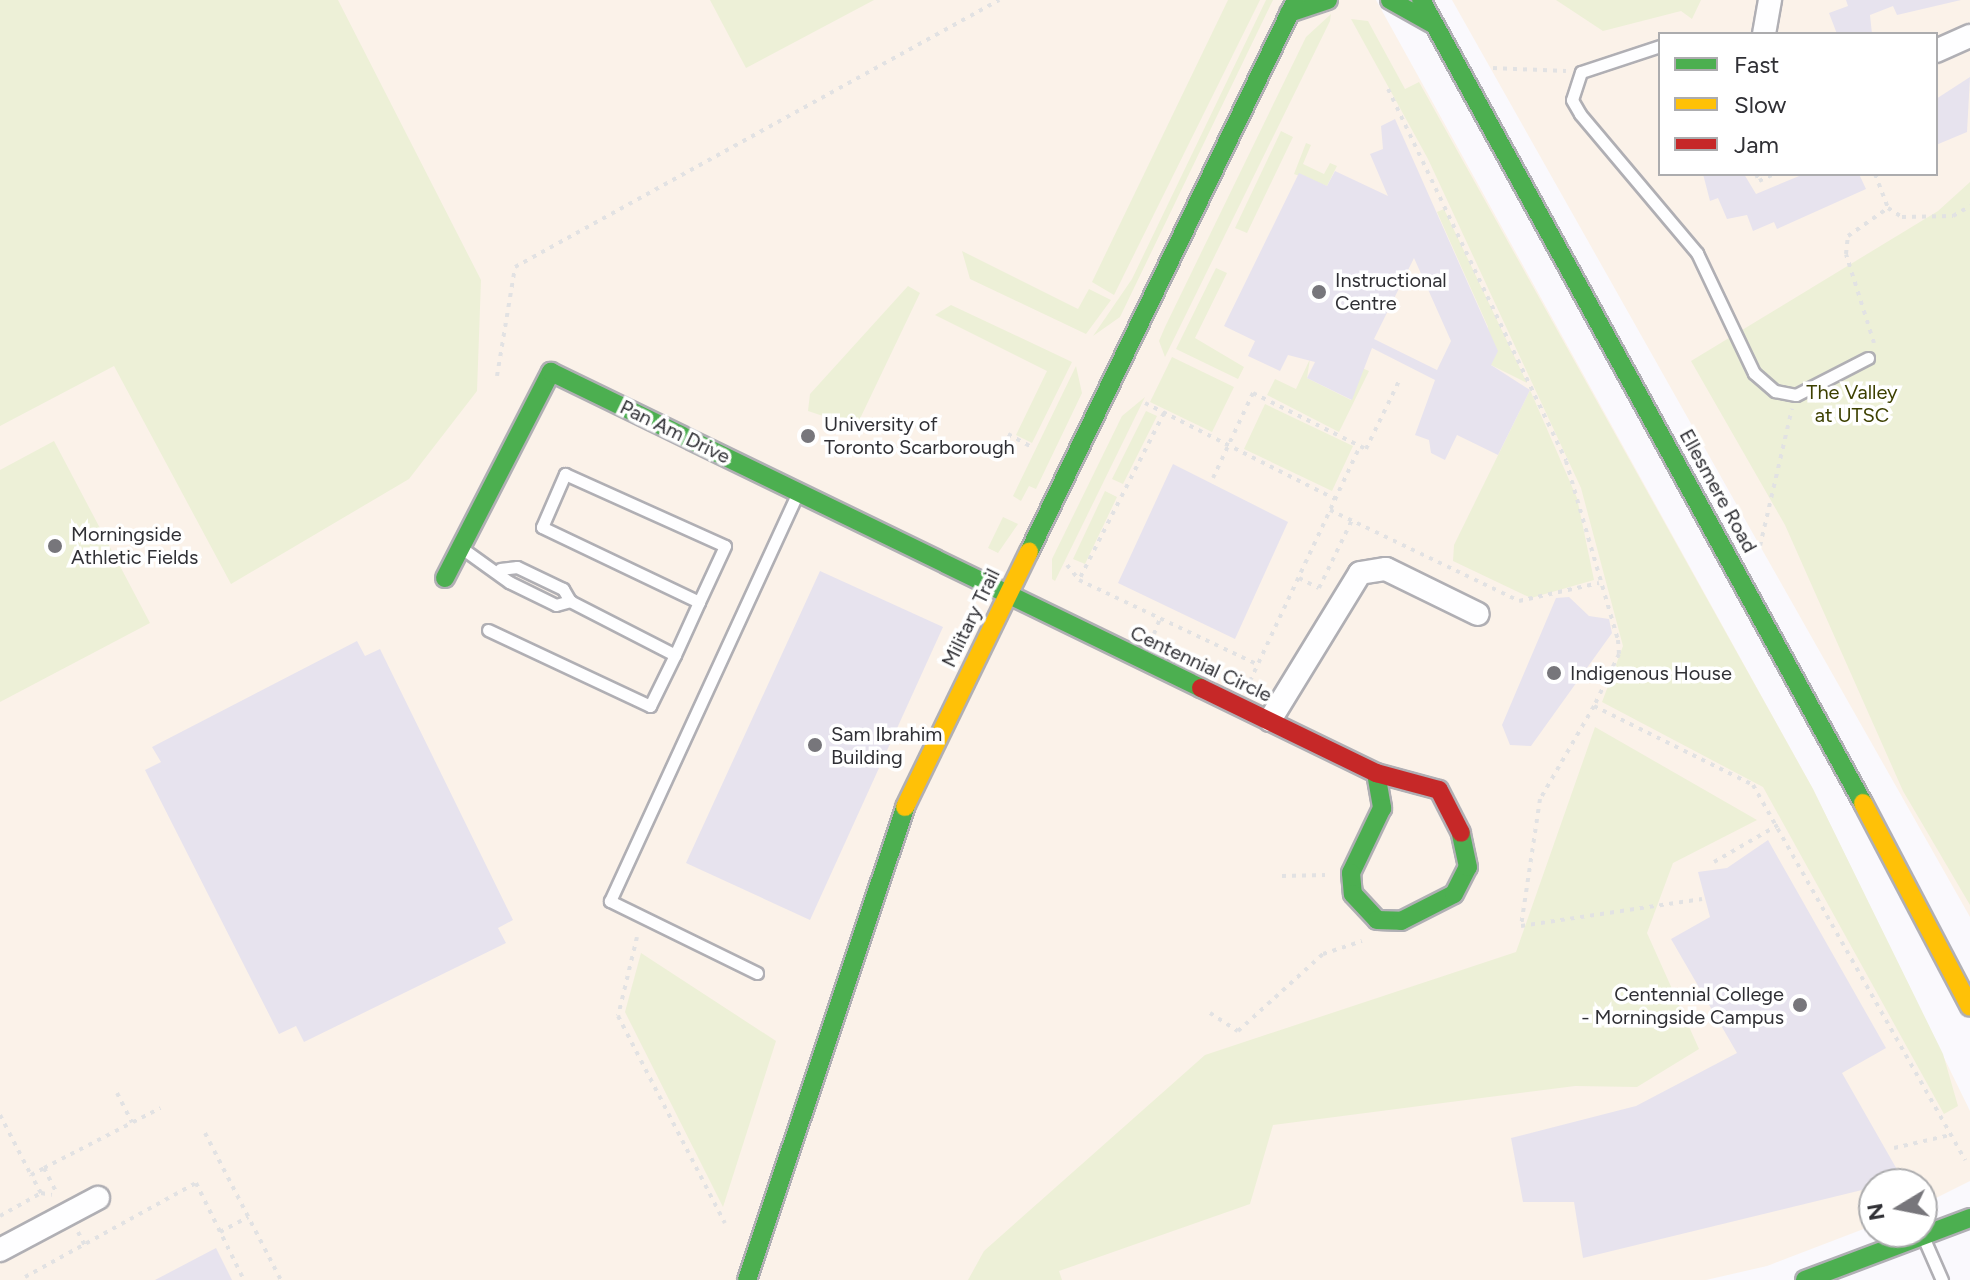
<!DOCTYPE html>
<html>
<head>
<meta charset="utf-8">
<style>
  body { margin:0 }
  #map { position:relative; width:1970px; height:1280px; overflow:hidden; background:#faf9fd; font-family:Figtree,sans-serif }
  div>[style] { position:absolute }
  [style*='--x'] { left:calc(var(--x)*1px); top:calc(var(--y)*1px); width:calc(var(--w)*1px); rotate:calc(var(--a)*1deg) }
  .education>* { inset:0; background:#fbf2e9 }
  .green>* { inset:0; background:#edf0d7 }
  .building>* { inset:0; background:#e7e3ee }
  .path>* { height:4px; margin-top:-2px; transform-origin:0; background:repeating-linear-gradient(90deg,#e2e2e3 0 4px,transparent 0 10px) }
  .roads { filter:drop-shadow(2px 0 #b0afb4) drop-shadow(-2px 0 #b0afb4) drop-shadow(0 2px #b0afb4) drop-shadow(0 -2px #b0afb4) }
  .lane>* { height:11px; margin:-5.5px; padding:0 5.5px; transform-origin:5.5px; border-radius:5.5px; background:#fefeff }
  .street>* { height:22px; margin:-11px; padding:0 11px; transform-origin:11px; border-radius:11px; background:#fefeff }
  .fast>* { height:18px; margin:-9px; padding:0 9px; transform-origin:9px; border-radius:9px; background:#4caf50 }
  .slow>* { height:18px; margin:-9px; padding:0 9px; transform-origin:9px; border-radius:9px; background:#ffc107 }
  .jam>* { height:18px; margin:-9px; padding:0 9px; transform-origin:9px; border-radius:9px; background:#c62828 }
  .dots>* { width:22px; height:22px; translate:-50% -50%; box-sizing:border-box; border:4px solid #fff; border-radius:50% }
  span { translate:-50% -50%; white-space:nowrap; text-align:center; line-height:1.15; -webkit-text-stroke:7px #fff; paint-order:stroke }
  .poi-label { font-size:20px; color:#303035 }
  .left { translate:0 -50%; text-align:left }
  .right { translate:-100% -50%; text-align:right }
  .park-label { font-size:20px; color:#3d4000 }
  .street-label { font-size:20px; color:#303035 }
  .legend { position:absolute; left:1658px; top:32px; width:280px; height:144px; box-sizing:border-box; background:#fff; border:2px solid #acacae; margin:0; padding:10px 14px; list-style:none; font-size:24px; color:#303035 }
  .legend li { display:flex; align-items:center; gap:16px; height:40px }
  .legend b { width:40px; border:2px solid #acacae }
  .north { position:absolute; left:1858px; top:1168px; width:80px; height:80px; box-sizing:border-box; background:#fff; border:2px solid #acacae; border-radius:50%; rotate:260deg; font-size:22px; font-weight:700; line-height:32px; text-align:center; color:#303035 }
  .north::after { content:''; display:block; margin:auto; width:28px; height:36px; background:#77767b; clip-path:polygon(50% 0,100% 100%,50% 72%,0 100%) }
</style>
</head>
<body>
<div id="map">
  <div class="education">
    <div style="clip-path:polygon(0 0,1376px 0,1813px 789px,1970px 1111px,1970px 1181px,1922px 1205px,1922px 1184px,1874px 1184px,1874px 1225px,1767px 1266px,1706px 1280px,0 1280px)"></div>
    <div style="clip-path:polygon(evenodd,1452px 0,1970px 0,1970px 917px,1760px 546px,1452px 0,1660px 34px,1936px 34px,1936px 174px,1660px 174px,1660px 34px)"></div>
  </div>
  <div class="green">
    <div style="clip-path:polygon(0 0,338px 0,481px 280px,477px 391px,409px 479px,231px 584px,114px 366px,0 426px)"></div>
    <div style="clip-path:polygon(710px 0,874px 0,746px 68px)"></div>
    <div style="clip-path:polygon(1228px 0,1260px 0,1114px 295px,1092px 282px)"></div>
    <div style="clip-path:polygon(1266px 0,1273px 0,1120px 317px,1093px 336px,1132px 279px)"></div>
    <div style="clip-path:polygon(1556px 0,1701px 0,1692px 19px,1681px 11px,1603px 31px)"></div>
    <div style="clip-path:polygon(1331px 14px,1330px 21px,1165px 357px,1159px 341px,1165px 327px,1306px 37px)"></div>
    <div style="clip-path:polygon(1351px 19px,1368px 21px,1405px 89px,1419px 82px,1813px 789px,1943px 1054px,1958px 1106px,1944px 1114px,1763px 787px,1602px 702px,1623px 646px,1581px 488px,1428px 159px)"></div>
    <div style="clip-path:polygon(1281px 131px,1293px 137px,1247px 233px,1235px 228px)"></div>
    <div style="clip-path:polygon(1306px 143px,1311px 145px,1303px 164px,1324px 174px,1330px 163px,1337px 166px,1327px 186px,1294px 174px)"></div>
    <div style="clip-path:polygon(1970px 182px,1970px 905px,1903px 791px,1785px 525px,1691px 361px,1938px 211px)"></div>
    <div style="clip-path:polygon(1444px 209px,1527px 383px,1491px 365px,1488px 327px,1437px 212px)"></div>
    <div style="clip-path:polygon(962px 251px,1078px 309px,1089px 289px,1111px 300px,1086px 334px,970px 279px)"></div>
    <div style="clip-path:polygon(1216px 268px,1227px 273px,1195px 338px,1244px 367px,1238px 379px,1176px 349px)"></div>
    <div style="clip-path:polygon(908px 286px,920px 293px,856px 427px,808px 411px,810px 394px)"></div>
    <div style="clip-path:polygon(951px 305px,1072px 362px,1032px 443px,1016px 435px,1047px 371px,935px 315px)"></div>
    <div style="clip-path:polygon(1172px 357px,1234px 387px,1212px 432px,1150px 402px)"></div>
    <div style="clip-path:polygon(1310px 359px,1307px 378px,1351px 400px,1362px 368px,1369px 371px,1339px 432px,1267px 395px,1275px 379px,1296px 389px)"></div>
    <div style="clip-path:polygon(1076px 366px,1082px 393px,1036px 489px,1029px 486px,1021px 501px,1013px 496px)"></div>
    <div style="clip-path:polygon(1530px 390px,1577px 498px,1594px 580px,1531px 598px,1453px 561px,1454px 545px)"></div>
    <div style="clip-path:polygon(1145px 397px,1055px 581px,1052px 579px,1052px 559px,1122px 416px)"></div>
    <div style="clip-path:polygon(1265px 404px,1353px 446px,1332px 491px,1244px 449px)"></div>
    <div style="clip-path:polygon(1146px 411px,1157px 416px,1123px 484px,1112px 479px)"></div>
    <div style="clip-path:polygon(54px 441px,150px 623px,0 702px,0 470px)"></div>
    <div style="clip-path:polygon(1105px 491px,1117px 497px,1085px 564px,1073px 559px)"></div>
    <div style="clip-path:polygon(1003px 517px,1018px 524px,998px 553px,988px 548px)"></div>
    <div style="clip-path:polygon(1595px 727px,1757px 820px,1673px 863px,1647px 933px,1699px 1049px,1637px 1087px,1575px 1086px,1273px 1125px,1250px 1204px,1059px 1271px,1062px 1280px,968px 1280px,984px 1251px,1205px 1055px,1516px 952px)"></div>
    <div style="clip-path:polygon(641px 953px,776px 1041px,723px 1207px,625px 1012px)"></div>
  </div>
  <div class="building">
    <div style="clip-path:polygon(1846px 0,1961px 0,1897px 15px,1893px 6px,1870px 15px,1872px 34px,1837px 34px,1829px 13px,1848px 6px)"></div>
    <div style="clip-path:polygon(1970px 77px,1967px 132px,1936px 145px,1936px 99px)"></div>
    <div style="clip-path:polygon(evenodd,1395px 119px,1498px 351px,1491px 365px,1530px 390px,1498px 455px,1457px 435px,1445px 460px,1431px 453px,1429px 440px,1415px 435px,1435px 380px,1372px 348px,1352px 400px,1307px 378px,1315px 362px,1288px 355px,1280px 371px,1248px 356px,1255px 341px,1224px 326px,1299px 173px,1327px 186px,1335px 171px,1388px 196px,1370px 154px,1383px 149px,1381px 126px,1395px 119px,1414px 258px,1451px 341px,1437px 370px,1374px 339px,1414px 258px)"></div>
    <div style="clip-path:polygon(1703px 174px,1744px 174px,1756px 194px,1804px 174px,1859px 174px,1866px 189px,1777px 229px,1774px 222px,1753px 231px,1747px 215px,1727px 219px,1718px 198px,1710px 201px)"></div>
    <div style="clip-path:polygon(1173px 464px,1288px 522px,1235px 639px,1118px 583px)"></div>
    <div style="clip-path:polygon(820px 571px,943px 627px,810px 920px,686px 863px)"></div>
    <div style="clip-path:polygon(1569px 597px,1589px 616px,1609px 619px,1612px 633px,1531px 746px,1510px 745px,1502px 725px,1556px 598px)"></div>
    <div style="clip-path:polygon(357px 641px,365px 656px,380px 649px,513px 920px,498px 928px,506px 943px,304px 1042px,296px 1026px,279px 1034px,145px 770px,161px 762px,152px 747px)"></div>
    <div style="clip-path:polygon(1768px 840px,1886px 1048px,1842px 1073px,1903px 1180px,1583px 1258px,1574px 1202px,1523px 1202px,1511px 1138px,1636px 1106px,1737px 1053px,1671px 939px,1710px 917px,1698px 872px,1727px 868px)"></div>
    <div style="clip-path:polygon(216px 1248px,232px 1280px,155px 1280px)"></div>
  </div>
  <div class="path">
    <div style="--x:1493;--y:68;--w:73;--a:2.4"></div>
    <div style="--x:1388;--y:89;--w:412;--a:64.4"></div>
    <div style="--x:1566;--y:461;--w:186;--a:73.8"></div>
    <div style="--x:1618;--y:640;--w:14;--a:86"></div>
    <div style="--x:1619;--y:654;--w:58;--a:115.7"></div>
    <div style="--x:1594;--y:706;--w:108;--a:120.1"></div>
    <div style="--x:1540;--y:799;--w:128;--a:98.5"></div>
    <div style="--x:1521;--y:926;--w:183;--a:-8.5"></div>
    <div style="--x:1756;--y:174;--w:8;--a:67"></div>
    <div style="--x:1759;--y:181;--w:17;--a:-25"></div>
    <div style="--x:1875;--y:174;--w:36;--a:69"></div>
    <div style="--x:1888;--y:208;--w:17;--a:33"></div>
    <div style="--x:1902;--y:217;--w:51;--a:-1.1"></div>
    <div style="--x:1953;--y:216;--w:20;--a:-30"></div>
    <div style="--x:1874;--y:343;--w:93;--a:-107.5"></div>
    <div style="--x:1846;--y:254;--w:18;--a:-84"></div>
    <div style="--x:1848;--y:236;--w:49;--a:-35"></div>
    <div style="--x:497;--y:376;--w:110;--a:-80.6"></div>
    <div style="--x:515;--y:267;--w:553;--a:-28.88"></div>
    <div style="--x:1145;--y:403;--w:213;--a:26.8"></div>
    <div style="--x:1164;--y:413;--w:187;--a:117"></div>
    <div style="--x:1079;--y:580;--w:197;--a:25.3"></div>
    <div style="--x:1008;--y:434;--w:29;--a:29"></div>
    <div style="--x:1213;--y:478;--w:94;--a:-64.8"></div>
    <div style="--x:1253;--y:393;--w:126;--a:26.4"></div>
    <div style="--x:1366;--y:449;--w:76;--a:-64.1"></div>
    <div style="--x:1330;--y:510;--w:210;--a:25.7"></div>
    <div style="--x:1519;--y:601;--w:82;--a:-12.7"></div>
    <div style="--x:1760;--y:546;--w:141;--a:-76.9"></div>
    <div style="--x:1067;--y:565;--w:19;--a:51"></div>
    <div style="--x:1299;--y:578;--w:22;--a:27"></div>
    <div style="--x:1319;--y:588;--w:76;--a:-64.1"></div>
    <div style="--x:1154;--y:634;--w:17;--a:-69"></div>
    <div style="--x:1250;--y:681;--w:259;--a:-64.9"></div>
    <div style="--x:1594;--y:706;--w:178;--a:26.4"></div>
    <div style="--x:1753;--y:785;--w:431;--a:60.5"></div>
    <div style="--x:1714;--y:862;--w:74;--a:-30"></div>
    <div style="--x:1282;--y:876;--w:43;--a:-1.3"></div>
    <div style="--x:637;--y:937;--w:81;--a:103.5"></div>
    <div style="--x:618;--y:1016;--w:233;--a:62.7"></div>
    <div style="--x:1210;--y:1013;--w:33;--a:33"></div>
    <div style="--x:1238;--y:1031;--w:115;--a:-42.2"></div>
    <div style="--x:1323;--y:954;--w:41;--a:-18.4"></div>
    <div style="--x:117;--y:1093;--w:33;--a:63"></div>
    <div style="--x:0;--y:1115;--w:68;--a:62.7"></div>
    <div style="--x:205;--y:1133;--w:165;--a:62.7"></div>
    <div style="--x:1894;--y:1148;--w:57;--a:-13.1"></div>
    <div style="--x:44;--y:1168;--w:131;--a:-27.3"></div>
    <div style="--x:41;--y:1193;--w:21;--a:-119"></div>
    <div style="--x:31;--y:1175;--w:15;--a:-28"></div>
    <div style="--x:44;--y:1168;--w:29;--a:63"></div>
    <div style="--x:0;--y:1216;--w:47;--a:-29.3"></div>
    <div style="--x:41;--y:1193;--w:11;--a:10"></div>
    <div style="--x:78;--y:1232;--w:18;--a:63"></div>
    <div style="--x:220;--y:1232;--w:32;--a:-28"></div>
    <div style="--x:25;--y:1277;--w:195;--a:-28.8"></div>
    <div style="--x:196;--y:1183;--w:108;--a:63.7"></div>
  </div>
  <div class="roads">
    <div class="lane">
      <div style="--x:1660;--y:46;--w:83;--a:161.8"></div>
      <div style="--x:1581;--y:72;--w:29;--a:108"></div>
      <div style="--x:1572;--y:100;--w:16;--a:60"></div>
      <div style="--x:1580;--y:114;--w:182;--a:49.9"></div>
      <div style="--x:1697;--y:253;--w:133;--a:64.6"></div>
      <div style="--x:1754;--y:373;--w:28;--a:41"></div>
      <div style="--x:1775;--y:391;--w:21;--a:11"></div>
      <div style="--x:1796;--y:395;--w:81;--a:-27.2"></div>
      <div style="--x:463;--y:549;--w:57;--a:35.7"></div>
      <div style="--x:509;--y:582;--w:52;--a:26.1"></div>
      <div style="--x:556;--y:605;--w:15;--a:-16"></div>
      <div style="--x:570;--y:601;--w:14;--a:-120"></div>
      <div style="--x:563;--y:589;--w:51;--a:-154.4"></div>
      <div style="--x:517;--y:567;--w:17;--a:173"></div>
      <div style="--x:488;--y:630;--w:179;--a:25.1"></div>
      <div style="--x:650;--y:706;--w:57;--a:-63.9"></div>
      <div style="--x:675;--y:655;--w:118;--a:-152.8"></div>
      <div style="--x:675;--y:655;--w:58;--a:-65.6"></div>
      <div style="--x:699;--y:602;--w:174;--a:-154.5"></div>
      <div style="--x:542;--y:527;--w:58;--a:-66.5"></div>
      <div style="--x:565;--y:474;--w:175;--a:24.2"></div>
      <div style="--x:725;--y:546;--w:62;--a:114.9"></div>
      <div style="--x:757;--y:973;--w:164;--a:-153.9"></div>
      <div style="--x:610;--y:901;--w:449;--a:-65.3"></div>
      <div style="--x:1924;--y:1239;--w:45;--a:66.3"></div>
    </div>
    <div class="street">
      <div style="--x:1764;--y:34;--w:35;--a:-80"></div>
      <div style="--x:1936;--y:51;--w:37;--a:-24"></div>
      <div style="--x:1270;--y:720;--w:172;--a:-58.5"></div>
      <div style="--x:1360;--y:573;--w:26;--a:-9"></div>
      <div style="--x:1386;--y:569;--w:102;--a:26.1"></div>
      <div style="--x:0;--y:1250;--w:111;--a:-28"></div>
    </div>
    <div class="fast">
      <div style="--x:1390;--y:0;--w:47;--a:29.3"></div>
      <div style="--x:1421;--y:0;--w:917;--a:61.17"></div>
      <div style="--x:1289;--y:13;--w:41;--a:-18.4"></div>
      <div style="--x:1029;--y:552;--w:613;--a:-64.19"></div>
      <div style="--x:445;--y:578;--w:232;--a:-62.8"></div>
      <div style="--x:551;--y:372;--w:723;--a:25.93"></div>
      <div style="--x:1376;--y:773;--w:36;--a:80"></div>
      <div style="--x:1382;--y:808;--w:72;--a:115.5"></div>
      <div style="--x:1351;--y:873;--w:21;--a:85"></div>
      <div style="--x:1353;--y:894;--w:35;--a:47"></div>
      <div style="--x:1377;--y:920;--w:24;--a:2"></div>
      <div style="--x:1401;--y:921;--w:59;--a:-27"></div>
      <div style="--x:1454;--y:894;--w:30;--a:-63"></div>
      <div style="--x:1468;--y:867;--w:35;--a:-102"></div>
      <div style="--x:747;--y:1280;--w:499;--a:-71.5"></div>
      <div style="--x:1805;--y:1280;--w:176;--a:-20.6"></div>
    </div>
    <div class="slow">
      <div style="--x:1863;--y:803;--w:230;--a:62.3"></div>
      <div style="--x:905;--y:807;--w:284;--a:-64.1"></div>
    </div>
    <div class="jam">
      <div style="--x:1201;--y:688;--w:195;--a:25.9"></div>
      <div style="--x:1376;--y:773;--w:65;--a:15.1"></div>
      <div style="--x:1439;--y:790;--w:48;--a:62.9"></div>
    </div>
  </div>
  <div class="dots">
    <div style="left:1319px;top:292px;background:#77767b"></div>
    <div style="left:808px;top:436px;background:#77767b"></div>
    <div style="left:55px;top:546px;background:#77767b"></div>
    <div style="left:1554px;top:673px;background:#77767b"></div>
    <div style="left:815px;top:745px;background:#77767b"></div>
    <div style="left:1800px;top:1005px;background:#77767b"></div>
  </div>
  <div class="poi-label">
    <span class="left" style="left:1335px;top:292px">Instructional<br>Centre</span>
    <span class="left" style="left:824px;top:436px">University of<br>Toronto Scarborough</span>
    <span class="left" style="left:71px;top:546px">Morningside<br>Athletic Fields</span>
    <span class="left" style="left:1570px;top:673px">Indigenous House</span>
    <span class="left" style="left:831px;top:746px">Sam Ibrahim<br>Building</span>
    <span class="right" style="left:1784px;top:1006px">Centennial College<br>- Morningside Campus</span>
  </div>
  <div class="park-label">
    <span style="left:1852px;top:404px">The Valley<br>at UTSC</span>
  </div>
  <div class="street-label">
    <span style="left:675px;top:432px;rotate:26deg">Pan Am Drive</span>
    <span style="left:1718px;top:491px;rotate:61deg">Ellesmere Road</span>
    <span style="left:971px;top:618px;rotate:-64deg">Military Trail</span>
    <span style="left:1201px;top:664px;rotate:25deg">Centennial Circle</span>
  </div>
  <ul class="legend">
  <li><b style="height:10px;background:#4caf50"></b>Fast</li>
  <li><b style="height:10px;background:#ffc107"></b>Slow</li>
  <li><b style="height:10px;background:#c62828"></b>Jam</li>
  </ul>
  <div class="north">N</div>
</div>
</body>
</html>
